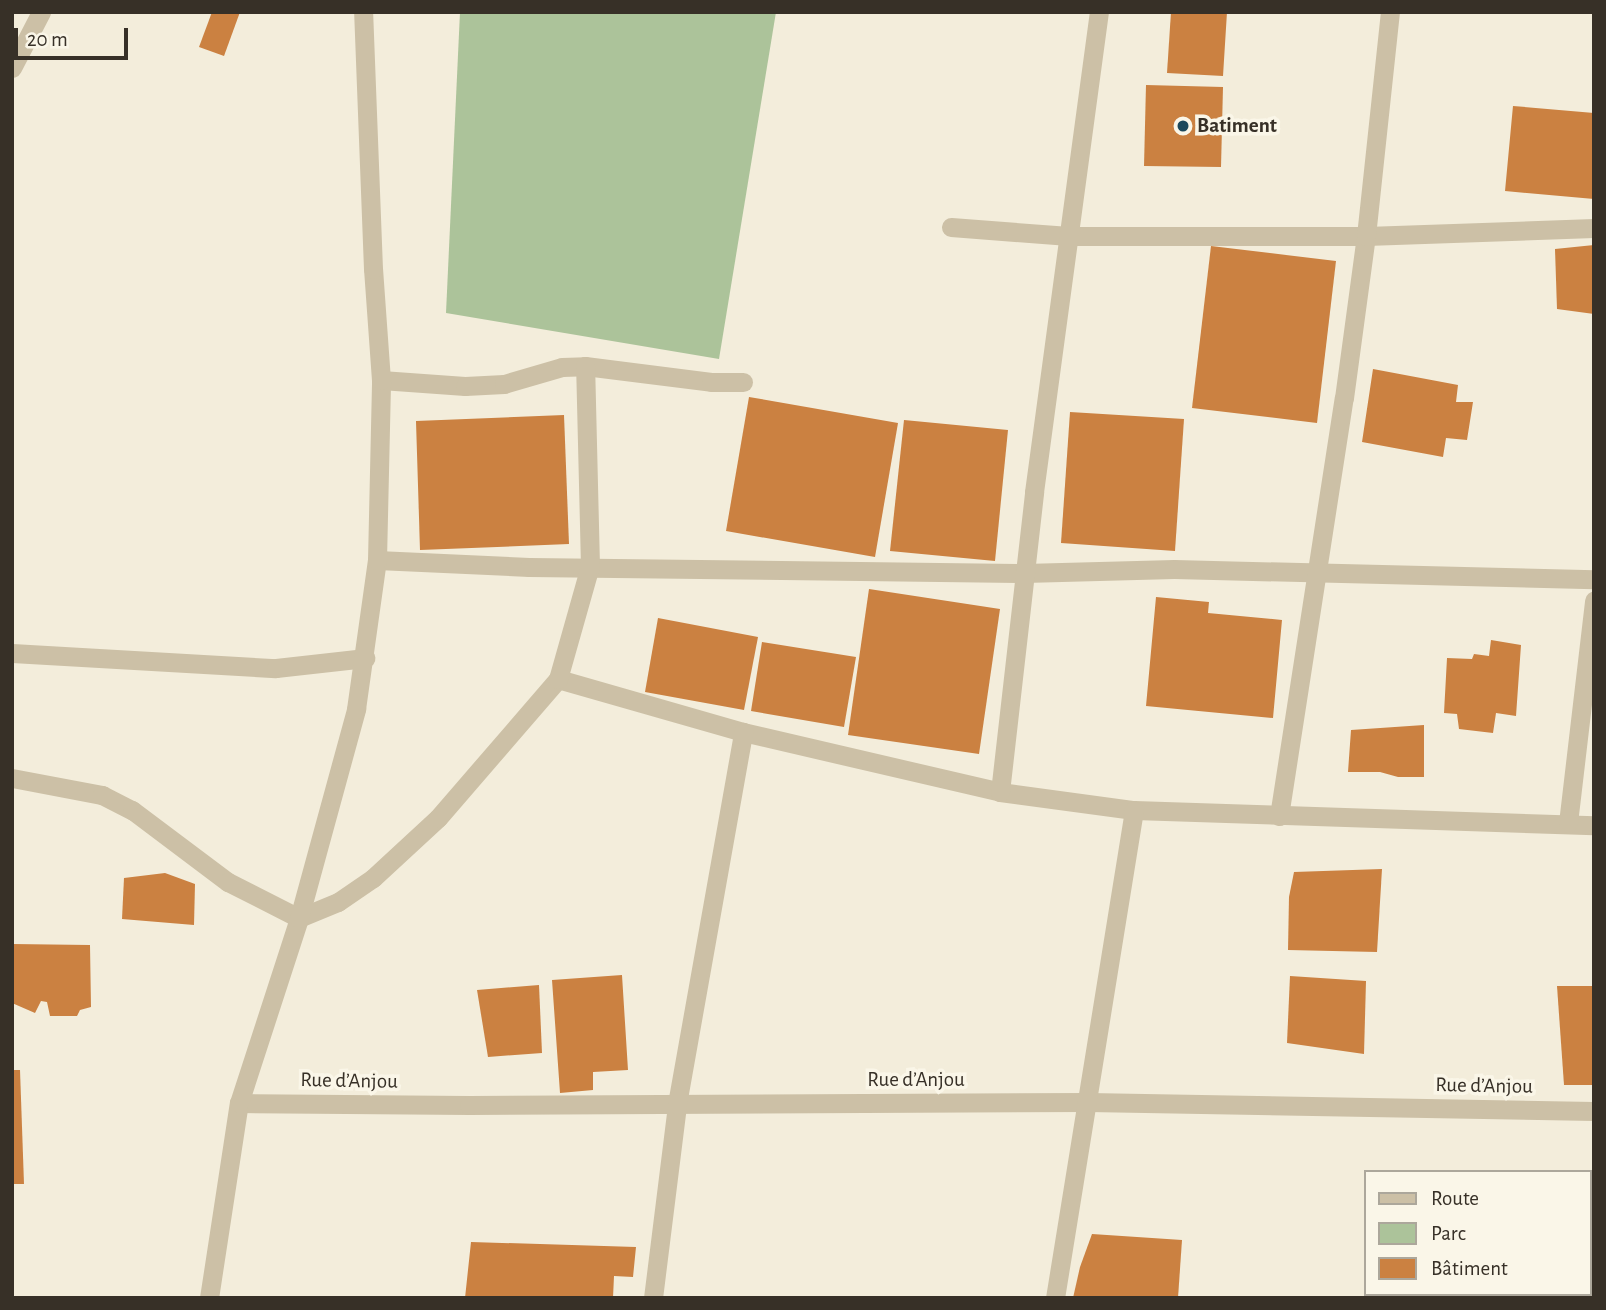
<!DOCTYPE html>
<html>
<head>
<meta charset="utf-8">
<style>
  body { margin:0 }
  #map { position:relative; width:1606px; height:1310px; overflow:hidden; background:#f3eddb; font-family:"Alegreya Sans",sans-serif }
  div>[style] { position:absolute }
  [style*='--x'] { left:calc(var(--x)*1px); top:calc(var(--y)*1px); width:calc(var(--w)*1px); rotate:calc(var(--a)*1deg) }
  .green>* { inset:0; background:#acc39a }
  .building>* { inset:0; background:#cb8141 }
  .minor>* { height:19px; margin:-9.5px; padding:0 9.5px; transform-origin:9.5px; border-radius:9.5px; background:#ccc0a6 }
  .dots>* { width:19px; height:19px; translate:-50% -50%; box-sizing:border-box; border:4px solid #faf6e8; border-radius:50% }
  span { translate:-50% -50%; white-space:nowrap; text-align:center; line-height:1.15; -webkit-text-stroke:7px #faf6e8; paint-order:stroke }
  .poi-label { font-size:21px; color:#373027; font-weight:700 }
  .left { translate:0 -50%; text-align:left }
  .street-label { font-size:21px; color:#373027 }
  .frame { position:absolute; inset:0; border:14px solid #373027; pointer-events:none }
  .legend { position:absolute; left:1364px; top:1170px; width:228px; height:126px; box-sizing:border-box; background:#faf6e8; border:2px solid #aca79b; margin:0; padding:9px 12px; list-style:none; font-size:21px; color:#373027 }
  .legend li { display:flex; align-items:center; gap:14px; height:35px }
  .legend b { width:35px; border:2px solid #aca79b }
  .scale { position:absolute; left:14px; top:28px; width:114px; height:32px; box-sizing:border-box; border:4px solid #373027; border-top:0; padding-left:9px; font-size:21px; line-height:24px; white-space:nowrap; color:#373027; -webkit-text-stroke:5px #faf6e8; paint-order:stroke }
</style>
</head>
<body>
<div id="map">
  <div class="green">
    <div style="clip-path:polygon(460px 12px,776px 12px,719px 359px,446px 313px)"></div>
  </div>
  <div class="building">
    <div style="clip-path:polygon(212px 12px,240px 12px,224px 56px,199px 47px)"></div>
    <div style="clip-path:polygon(1171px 12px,1227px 12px,1223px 76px,1167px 73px)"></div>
    <div style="clip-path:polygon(1146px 85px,1223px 87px,1221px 167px,1144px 166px)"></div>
    <div style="clip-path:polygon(1513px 106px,1594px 113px,1594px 199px,1505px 191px)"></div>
    <div style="clip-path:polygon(1594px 245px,1594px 314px,1557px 309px,1555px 249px)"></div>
    <div style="clip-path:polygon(1211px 246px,1336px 261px,1317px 423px,1192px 408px)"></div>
    <div style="clip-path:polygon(1373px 369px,1458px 385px,1456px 402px,1473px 402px,1467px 440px,1446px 438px,1443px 457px,1362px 442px)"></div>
    <div style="clip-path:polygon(749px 397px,898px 423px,875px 557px,726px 531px)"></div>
    <div style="clip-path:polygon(1070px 412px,1184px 419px,1175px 551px,1061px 543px)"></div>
    <div style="clip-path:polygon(564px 415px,569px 544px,420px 550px,416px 421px)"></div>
    <div style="clip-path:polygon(904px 420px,1008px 430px,995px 561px,890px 551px)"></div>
    <div style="clip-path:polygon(869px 589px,1000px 609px,979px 754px,848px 735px)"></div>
    <div style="clip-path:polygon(1156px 597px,1209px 602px,1208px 613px,1282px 620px,1273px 718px,1146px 706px)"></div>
    <div style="clip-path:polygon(658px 618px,758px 637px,744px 710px,645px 692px)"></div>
    <div style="clip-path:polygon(1491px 640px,1521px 645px,1516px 716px,1496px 713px,1493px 733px,1459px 729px,1457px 714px,1444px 713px,1447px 658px,1472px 659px,1474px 654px,1489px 656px)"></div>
    <div style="clip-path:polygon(762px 642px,856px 657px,844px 727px,751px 711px)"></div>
    <div style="clip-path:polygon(1424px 725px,1424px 777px,1398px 777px,1380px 772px,1348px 772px,1351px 730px)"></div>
    <div style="clip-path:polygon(1382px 869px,1377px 952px,1288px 950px,1289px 897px,1294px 872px)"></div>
    <div style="clip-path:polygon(165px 873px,195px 884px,194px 925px,122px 919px,124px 878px)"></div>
    <div style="clip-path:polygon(12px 944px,90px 945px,91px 1007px,80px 1010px,77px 1016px,50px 1016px,47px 1002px,41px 1001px,35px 1013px,12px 1003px)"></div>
    <div style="clip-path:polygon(622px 975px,628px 1070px,593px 1072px,593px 1090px,560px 1093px,552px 980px)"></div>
    <div style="clip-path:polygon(1290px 976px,1366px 981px,1364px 1054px,1287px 1043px)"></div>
    <div style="clip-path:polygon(539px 985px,542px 1053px,488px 1057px,477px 990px)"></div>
    <div style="clip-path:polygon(1557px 986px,1594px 986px,1594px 1085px,1564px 1085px)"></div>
    <div style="clip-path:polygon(12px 1070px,20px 1070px,24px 1184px,12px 1184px)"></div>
    <div style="clip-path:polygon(1092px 1234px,1182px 1240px,1178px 1298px,1073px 1298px,1080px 1267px)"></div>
    <div style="clip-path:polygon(471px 1242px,636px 1247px,633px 1277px,614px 1276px,613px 1298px,465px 1298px)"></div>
  </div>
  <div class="minor">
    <div style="--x:12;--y:68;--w:63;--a:-62.6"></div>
    <div style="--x:951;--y:227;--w:118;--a:4.4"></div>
    <div style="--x:1069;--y:236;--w:297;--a:0"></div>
    <div style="--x:1366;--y:236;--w:228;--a:-2"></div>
    <div style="--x:381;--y:380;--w:84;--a:4.1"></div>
    <div style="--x:465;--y:386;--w:39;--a:-3"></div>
    <div style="--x:504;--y:384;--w:60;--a:-16.3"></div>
    <div style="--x:562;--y:367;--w:23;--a:-2"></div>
    <div style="--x:585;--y:366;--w:127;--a:7.2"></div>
    <div style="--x:711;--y:382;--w:32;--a:0"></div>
    <div style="--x:377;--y:560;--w:152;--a:2.6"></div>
    <div style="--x:529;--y:567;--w:495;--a:0.7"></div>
    <div style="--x:1024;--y:573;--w:150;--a:-1.5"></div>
    <div style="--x:1174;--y:569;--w:420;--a:1.4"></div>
    <div style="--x:12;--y:653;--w:264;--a:3.3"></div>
    <div style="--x:276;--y:668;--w:90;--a:-6.4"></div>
    <div style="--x:558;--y:679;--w:192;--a:16"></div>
    <div style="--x:743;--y:732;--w:264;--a:13.1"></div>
    <div style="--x:1000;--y:792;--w:135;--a:7.7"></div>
    <div style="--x:1134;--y:810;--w:460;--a:1.9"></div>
    <div style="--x:12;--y:778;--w:92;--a:10.7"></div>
    <div style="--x:102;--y:795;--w:34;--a:27"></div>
    <div style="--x:132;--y:810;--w:120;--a:36.9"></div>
    <div style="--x:228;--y:882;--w:80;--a:26.9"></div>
    <div style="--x:299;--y:918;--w:42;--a:-22.3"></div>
    <div style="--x:338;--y:902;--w:42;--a:-34.4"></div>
    <div style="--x:373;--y:878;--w:88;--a:-42.7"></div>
    <div style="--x:438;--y:818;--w:184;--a:-49.2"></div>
    <div style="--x:558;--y:679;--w:117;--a:-74.2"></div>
    <div style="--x:590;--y:566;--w:200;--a:-91.4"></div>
    <div style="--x:1000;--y:792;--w:302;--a:-83.5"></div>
    <div style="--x:1034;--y:492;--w:484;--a:-82.3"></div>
    <div style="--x:1279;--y:816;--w:423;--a:-81.2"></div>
    <div style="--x:1344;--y:398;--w:163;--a:-82.3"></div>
    <div style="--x:1366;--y:236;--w:225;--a:-83.9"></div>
    <div style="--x:1568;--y:823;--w:224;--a:-83.3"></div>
    <div style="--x:239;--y:1103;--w:230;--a:0.5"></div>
    <div style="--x:469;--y:1105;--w:619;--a:-0.28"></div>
    <div style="--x:1088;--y:1102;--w:506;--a:1.02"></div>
    <div style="--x:209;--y:1298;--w:197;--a:-81.3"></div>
    <div style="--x:239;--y:1103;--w:194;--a:-72"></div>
    <div style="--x:299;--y:918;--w:217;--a:-74.7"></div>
    <div style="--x:356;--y:709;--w:150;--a:-82"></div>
    <div style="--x:377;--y:560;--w:180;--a:-88.7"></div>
    <div style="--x:381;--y:380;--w:111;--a:-94.1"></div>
    <div style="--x:373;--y:269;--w:257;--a:-92.2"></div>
    <div style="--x:653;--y:1298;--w:195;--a:-82.9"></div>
    <div style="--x:677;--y:1104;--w:378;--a:-79.9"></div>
    <div style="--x:1055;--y:1298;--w:494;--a:-80.8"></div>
  </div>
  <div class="dots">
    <div style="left:1183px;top:126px;background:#1b485b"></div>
  </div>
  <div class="poi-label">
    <span class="left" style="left:1197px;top:126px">Batiment</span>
  </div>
  <div class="street-label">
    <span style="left:916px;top:1080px">Rue d’Anjou</span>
    <span style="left:349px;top:1081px;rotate:1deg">Rue d’Anjou</span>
    <span style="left:1484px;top:1086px;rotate:1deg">Rue d’Anjou</span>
  </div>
  <div class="frame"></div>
  <ul class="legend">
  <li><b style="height:9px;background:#ccc0a6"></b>Route</li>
  <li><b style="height:19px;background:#acc39a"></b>Parc</li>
  <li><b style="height:19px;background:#cb8141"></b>Bâtiment</li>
  </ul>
  <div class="scale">20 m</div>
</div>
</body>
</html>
